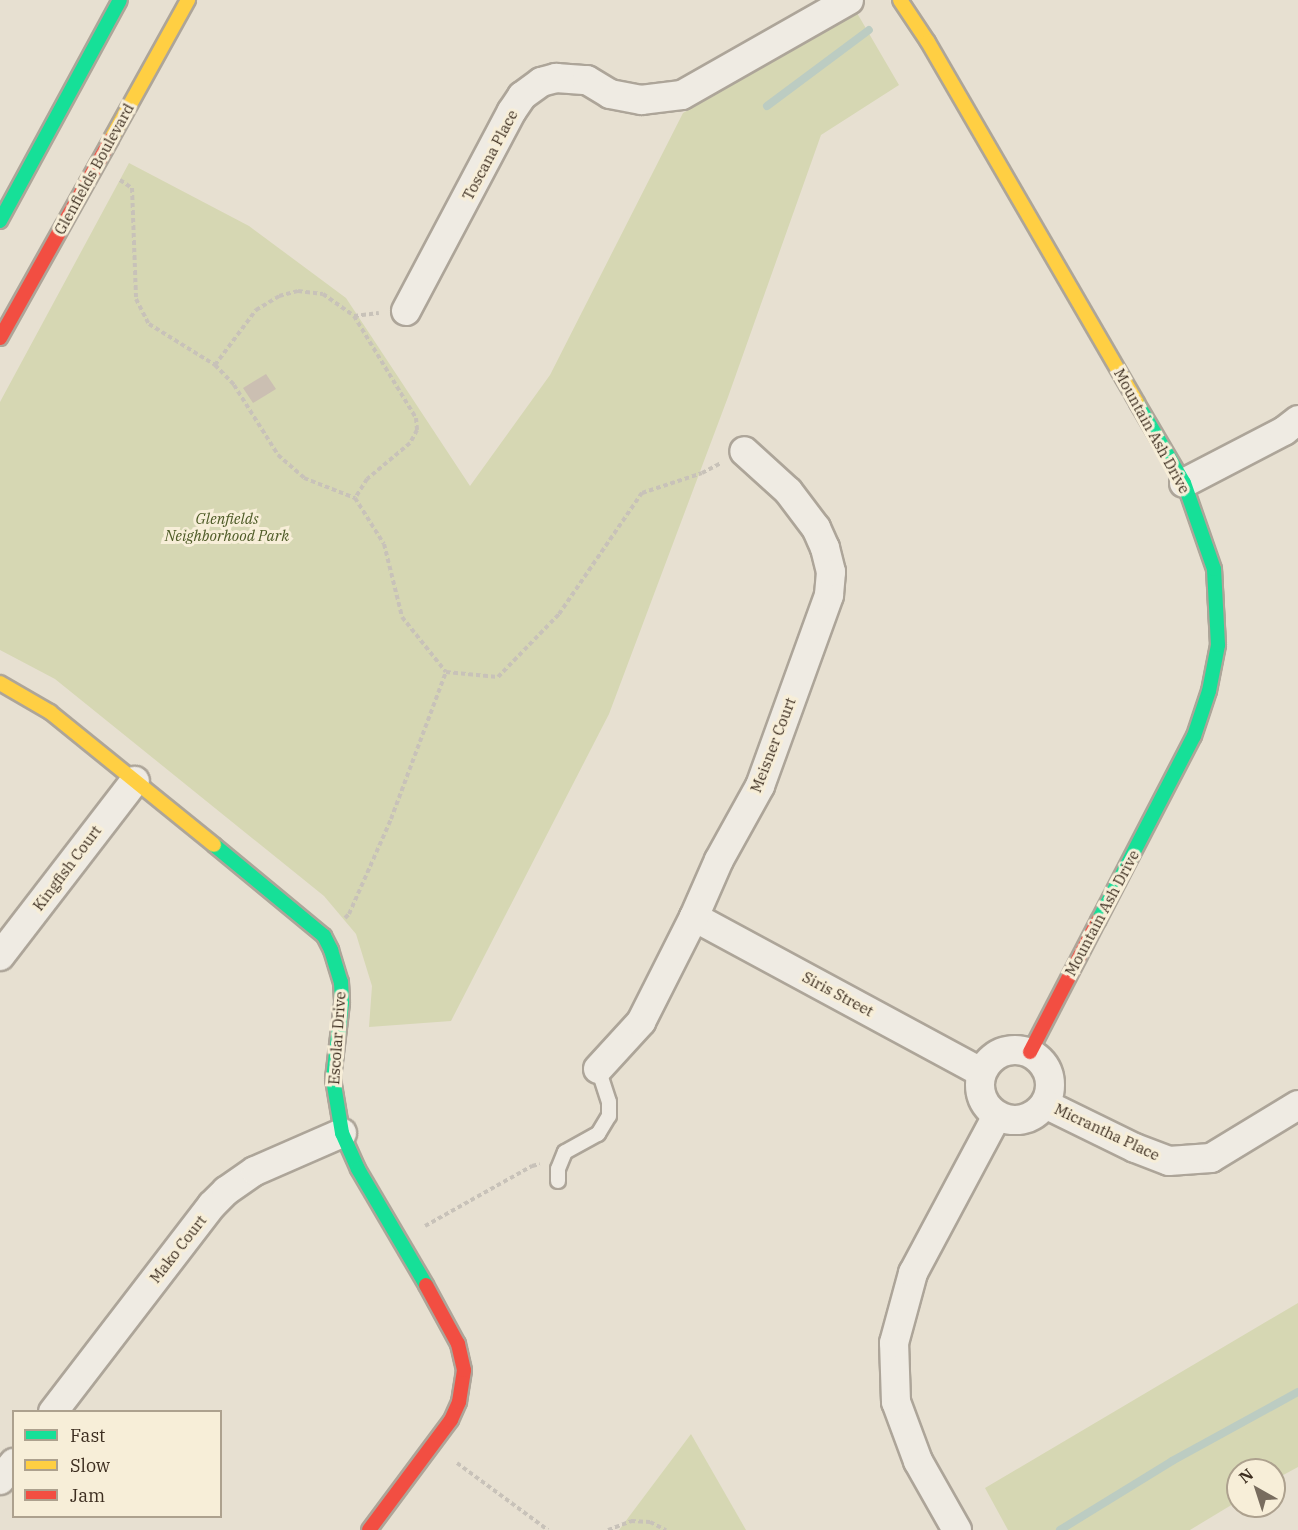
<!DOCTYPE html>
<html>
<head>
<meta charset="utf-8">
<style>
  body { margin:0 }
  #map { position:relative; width:1298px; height:1530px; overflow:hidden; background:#e7e0d1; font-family:"IBM Plex Serif",serif }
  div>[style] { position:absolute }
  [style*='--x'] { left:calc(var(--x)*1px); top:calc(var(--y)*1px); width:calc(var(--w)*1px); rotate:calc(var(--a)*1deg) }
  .green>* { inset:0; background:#d6d7b3 }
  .stream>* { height:8px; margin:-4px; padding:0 4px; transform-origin:4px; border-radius:4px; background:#bcccc2 }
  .building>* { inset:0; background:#cbbfb2 }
  .path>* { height:4px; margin-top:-2px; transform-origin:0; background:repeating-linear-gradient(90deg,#c8c2b9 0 4.5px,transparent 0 7.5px) }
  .roads { filter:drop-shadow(2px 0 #ada599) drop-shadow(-2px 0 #ada599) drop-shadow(0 2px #ada599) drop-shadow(0 -2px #ada599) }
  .lane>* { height:14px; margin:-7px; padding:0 7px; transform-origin:7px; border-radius:7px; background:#efebe3 }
  .street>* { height:28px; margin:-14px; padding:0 14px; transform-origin:14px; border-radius:14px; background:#efebe3 }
  .street>.ring { margin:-14px; padding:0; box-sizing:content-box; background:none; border:28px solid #efebe3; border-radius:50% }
  .fast>* { height:14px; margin:-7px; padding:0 7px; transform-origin:7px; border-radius:7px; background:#16e098 }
  .slow>* { height:14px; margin:-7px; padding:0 7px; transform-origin:7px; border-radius:7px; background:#ffcf43 }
  .jam>* { height:14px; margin:-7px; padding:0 7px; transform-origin:7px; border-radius:7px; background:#f24e42 }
  span { translate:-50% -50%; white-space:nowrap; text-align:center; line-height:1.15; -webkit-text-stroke:6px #f7eed8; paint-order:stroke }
  .street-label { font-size:15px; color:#3d2e20 }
  .park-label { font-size:15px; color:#4d5a26; font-style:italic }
  .legend { position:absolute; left:12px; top:1410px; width:210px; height:108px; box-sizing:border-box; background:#f7eed8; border:2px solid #ada18e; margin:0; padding:8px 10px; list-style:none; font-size:18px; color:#3d2e20 }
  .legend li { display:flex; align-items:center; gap:12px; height:30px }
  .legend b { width:30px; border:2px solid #ada18e }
  .north { position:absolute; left:1226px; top:1458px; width:60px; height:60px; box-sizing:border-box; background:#f7eed8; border:2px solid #ada18e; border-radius:50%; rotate:321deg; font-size:16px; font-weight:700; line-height:24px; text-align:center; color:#3d2e20 }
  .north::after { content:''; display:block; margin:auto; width:21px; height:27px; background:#786c5e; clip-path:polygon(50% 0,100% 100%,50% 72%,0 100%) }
</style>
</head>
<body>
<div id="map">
  <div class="green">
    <div style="clip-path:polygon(857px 13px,899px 85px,821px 135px,728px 397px,609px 714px,451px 1021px,369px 1027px,372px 986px,356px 934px,324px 896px,55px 679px,0 650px,0 402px,129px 163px,249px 226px,346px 298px,470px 486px,550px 375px,683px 113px)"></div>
    <div style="clip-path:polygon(1298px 1303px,1298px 1467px,1274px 1480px,1274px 1470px,1238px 1470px,1238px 1501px,1190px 1530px,1008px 1530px,985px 1488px)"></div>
    <div style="clip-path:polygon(691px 1434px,746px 1530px,619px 1530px)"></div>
  </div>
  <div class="stream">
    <div style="--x:767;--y:106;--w:127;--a:-36.7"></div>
    <div style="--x:1060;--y:1530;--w:132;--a:-31.6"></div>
    <div style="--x:1172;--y:1461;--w:144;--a:-28.7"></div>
  </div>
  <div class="building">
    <div style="clip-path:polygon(266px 374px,276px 389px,253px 403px,243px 388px)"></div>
  </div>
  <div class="path">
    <div style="--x:120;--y:180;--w:14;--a:34"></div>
    <div style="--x:132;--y:188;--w:111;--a:87.9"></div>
    <div style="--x:136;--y:299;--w:28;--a:63"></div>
    <div style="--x:149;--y:324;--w:78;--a:31.8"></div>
    <div style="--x:215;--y:365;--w:28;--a:46"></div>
    <div style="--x:234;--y:385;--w:83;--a:57.8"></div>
    <div style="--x:278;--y:455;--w:35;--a:41"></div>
    <div style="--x:304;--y:478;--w:55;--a:21.4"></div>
    <div style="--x:355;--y:498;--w:54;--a:57.8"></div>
    <div style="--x:384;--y:544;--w:75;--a:76.1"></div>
    <div style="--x:402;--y:617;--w:70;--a:51.3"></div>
    <div style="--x:446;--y:672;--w:52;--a:5.5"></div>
    <div style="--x:498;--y:677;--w:88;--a:-45.9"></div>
    <div style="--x:559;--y:614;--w:147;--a:-55.6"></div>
    <div style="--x:642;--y:493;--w:63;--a:-18.4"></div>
    <div style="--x:702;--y:473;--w:21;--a:-28"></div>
    <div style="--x:354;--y:316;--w:25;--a:-7"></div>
    <div style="--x:215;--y:365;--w:69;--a:-53.3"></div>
    <div style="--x:256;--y:310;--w:27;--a:-31"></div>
    <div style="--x:279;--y:296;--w:20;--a:-15"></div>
    <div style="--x:298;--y:291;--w:25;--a:7"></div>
    <div style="--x:323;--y:294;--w:38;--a:35"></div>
    <div style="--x:354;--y:316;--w:119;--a:58.7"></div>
    <div style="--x:416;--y:418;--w:12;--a:85"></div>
    <div style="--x:417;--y:430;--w:15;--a:118"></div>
    <div style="--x:410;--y:443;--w:56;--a:140.1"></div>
    <div style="--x:367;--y:479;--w:22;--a:122"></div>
    <div style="--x:345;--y:918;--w:6;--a:-45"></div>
    <div style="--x:349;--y:914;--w:104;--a:-66.1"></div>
    <div style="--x:391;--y:819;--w:157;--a:-69.5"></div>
    <div style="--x:425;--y:1226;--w:123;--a:-29.3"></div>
    <div style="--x:532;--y:1166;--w:8;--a:-14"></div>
    <div style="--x:457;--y:1463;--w:113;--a:36.4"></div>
    <div style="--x:608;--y:1530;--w:25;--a:-21"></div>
    <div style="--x:631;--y:1521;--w:19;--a:3"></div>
    <div style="--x:650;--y:1522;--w:18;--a:27"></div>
  </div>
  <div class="roads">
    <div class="lane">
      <div style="--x:558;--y:1181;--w:12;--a:-90"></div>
      <div style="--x:558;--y:1169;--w:18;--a:-68"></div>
      <div style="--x:565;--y:1152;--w:38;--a:-29"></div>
      <div style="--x:598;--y:1134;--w:21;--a:-59"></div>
      <div style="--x:609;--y:1116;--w:14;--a:-90"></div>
      <div style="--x:609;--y:1102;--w:35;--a:-108"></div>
    </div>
    <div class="street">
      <div style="--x:406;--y:311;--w:226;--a:-62.1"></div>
      <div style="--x:512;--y:111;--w:18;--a:-56"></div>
      <div style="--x:522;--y:96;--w:24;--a:-36"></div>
      <div style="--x:541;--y:82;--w:16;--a:-15"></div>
      <div style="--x:556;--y:78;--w:31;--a:4"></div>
      <div style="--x:587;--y:80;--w:27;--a:31"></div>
      <div style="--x:610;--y:94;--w:32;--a:11"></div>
      <div style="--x:641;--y:100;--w:41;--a:-7"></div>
      <div style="--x:682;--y:95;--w:192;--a:-29.6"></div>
      <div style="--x:1184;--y:483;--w:113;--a:-27.5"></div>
      <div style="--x:1284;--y:431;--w:18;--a:-38"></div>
      <div style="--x:694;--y:917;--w:326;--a:28.4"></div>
      <div style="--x:0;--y:956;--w:221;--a:-52.4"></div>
      <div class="ring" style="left:980px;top:1050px;width:42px;height:42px"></div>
      <div style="--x:598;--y:1069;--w:64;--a:-47.5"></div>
      <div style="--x:641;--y:1022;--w:118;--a:-63.2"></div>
      <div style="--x:694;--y:917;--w:62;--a:-66.3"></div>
      <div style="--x:719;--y:860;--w:85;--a:-61"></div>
      <div style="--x:760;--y:786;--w:203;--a:-70.1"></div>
      <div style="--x:829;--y:595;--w:23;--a:-85"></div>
      <div style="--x:831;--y:572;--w:25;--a:-104"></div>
      <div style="--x:825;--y:548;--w:22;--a:-114"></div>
      <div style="--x:816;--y:528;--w:46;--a:-127.1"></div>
      <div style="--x:788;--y:491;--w:59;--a:-137.7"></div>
      <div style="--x:1045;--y:1104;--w:100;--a:26.1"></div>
      <div style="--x:1135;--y:1148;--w:36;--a:21"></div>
      <div style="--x:1169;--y:1161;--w:42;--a:-4.1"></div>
      <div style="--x:1211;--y:1158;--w:102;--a:-31.3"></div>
      <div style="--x:53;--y:1412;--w:261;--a:-52.5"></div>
      <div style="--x:212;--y:1205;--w:20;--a:-45"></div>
      <div style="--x:226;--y:1191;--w:35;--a:-35"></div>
      <div style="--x:255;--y:1171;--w:95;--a:-23.6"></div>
      <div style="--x:0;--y:1480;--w:22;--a:-51"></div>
      <div style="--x:957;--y:1530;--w:79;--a:-119.5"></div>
      <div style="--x:918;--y:1461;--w:63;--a:-110.4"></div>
      <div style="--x:896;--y:1402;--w:59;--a:-91.9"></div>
      <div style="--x:894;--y:1343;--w:73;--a:-74.8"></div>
      <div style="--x:913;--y:1273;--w:178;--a:-61.9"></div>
    </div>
    <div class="fast">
      <div style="--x:0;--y:221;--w:251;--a:-61.5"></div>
      <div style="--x:214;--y:845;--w:143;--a:39.6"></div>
      <div style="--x:324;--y:936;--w:16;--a:63"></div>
      <div style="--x:331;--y:950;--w:34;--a:73"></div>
      <div style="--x:341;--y:982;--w:21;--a:87"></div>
      <div style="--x:342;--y:1003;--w:77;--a:96.8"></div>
      <div style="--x:333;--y:1079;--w:55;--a:80.5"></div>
      <div style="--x:342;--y:1133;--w:39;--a:66"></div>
      <div style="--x:358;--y:1169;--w:134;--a:59.6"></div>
      <div style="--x:1098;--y:921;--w:208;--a:-62.6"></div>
      <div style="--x:1194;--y:736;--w:47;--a:-71.6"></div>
      <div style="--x:1209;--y:691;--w:47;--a:-78.9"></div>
      <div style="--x:1218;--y:645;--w:76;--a:-93"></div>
      <div style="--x:1214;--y:569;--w:91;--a:-109.2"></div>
      <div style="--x:1184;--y:483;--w:93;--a:-120.4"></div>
    </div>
    <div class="slow">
      <div style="--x:900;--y:0;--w:50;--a:56.3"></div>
      <div style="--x:928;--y:42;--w:417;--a:59.9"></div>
      <div style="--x:111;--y:139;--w:159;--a:-61"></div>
      <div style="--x:0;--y:683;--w:58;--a:30.1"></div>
      <div style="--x:50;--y:712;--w:211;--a:39"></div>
    </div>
    <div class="jam">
      <div style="--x:0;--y:338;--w:228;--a:-60.8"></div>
      <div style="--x:1030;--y:1052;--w:148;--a:-62.6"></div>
      <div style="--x:369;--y:1530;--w:137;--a:-53.3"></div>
      <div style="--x:451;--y:1420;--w:20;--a:-66"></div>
      <div style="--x:459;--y:1402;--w:32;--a:-81"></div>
      <div style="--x:464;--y:1370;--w:27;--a:-103"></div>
      <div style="--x:458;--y:1344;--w:67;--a:-118.5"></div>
    </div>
  </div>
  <div class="street-label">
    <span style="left:490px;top:155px;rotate:-62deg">Toscana Place</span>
    <span style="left:94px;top:169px;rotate:-61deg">Glenfields Boulevard</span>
    <span style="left:1152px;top:431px;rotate:61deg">Mountain Ash Drive</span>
    <span style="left:773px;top:745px;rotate:-69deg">Meisner Court</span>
    <span style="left:67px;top:868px;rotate:-53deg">Kingfish Court</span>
    <span style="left:1102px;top:913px;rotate:-62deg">Mountain Ash Drive</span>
    <span style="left:838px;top:994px;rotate:28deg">Siris Street</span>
    <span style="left:337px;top:1038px;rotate:-86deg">Escolar Drive</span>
    <span style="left:1107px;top:1132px;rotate:25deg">Micrantha Place</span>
    <span style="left:178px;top:1249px;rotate:-52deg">Mako Court</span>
  </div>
  <div class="park-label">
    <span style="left:227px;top:527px">Glenfields<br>Neighborhood Park</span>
  </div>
  <ul class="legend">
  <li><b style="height:8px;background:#16e098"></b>Fast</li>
  <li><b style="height:8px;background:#ffcf43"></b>Slow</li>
  <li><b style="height:8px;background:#f24e42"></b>Jam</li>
  </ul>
  <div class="north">N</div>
</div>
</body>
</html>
